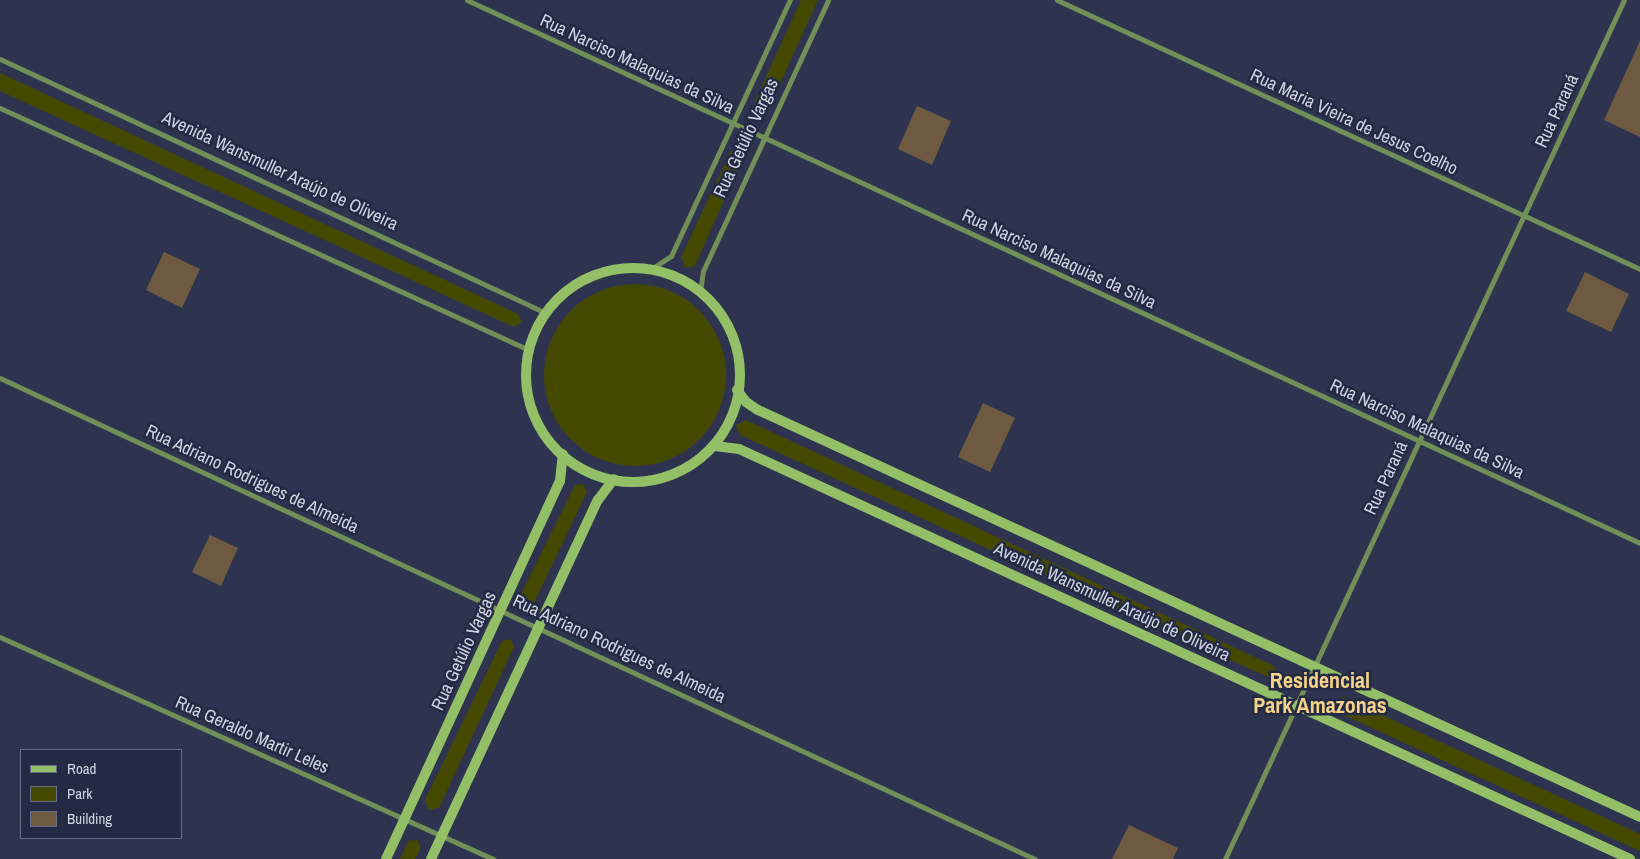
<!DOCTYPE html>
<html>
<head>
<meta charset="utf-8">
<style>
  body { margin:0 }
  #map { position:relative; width:1640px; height:859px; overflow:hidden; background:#2e344f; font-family:"Archivo Narrow",sans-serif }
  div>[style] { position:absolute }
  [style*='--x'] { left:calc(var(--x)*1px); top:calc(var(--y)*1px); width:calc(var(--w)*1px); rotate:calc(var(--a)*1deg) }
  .green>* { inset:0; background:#454900 }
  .round { border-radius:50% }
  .building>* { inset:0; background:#6e5a40 }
  .street>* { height:5px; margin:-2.5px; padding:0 2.5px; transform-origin:2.5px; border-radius:2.5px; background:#728f58 }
  .secondary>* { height:10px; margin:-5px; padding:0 5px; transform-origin:5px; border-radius:5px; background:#93c066 }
  .secondary>.ring { margin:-5px; padding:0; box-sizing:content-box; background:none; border:10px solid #93c066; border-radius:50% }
  span { translate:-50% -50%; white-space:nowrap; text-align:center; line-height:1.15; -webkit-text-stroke:5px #242a44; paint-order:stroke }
  .street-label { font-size:18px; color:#ced3e3 }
  .district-label { font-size:22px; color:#f5d288; font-weight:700 }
  .legend { position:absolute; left:20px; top:749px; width:162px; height:90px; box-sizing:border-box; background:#242a44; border:1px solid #686e84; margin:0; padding:6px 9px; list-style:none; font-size:15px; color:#ced3e3 }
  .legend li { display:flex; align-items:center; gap:10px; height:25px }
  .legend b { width:25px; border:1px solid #686e84 }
</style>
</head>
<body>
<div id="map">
  <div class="green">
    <div style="clip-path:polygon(801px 0,818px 0,768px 110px,758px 112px,755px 101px)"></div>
    <div style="clip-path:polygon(0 73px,518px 314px,522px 322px,514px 327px,0 91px)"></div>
    <div style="clip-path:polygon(740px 150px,743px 157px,695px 266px,685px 268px,681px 257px,731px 151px)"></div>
    <div class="round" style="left:544px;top:284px;width:182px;height:182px"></div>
    <div style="clip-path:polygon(746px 420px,1274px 666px,1277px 673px,1270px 678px,740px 435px,736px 425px)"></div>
    <div style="clip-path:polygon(583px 484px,587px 492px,533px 605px,523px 607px,520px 596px,575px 485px)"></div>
    <div style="clip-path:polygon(511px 639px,514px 647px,439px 808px,428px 810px,425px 800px,502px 641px)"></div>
    <div style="clip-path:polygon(1343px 697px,1640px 834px,1640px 851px,1337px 712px,1333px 702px)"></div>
    <div style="clip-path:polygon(417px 840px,421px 848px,415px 859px,400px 859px,408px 841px)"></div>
  </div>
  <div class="building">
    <div style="clip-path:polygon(1640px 41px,1640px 137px,1604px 120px)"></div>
    <div style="clip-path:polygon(917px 106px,951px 121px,932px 165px,898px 149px)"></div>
    <div style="clip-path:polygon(164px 252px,200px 269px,182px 308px,146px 290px)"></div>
    <div style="clip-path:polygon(1585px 272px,1629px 294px,1611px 332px,1566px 311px)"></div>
    <div style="clip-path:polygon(983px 403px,1015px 418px,990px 472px,958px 457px)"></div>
    <div style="clip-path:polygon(210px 535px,238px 548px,221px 586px,192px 572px)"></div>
    <div style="clip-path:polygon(1129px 825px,1178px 848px,1173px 859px,1112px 859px)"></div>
  </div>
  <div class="street">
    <div style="--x:467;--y:0;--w:1293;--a:24.84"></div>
    <div style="--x:1057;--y:0;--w:642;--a:24.77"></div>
    <div style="--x:0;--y:59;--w:602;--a:24.95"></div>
    <div style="--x:0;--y:108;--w:582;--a:24.58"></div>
    <div style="--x:651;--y:269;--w:24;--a:-33"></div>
    <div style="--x:671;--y:256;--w:282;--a:-65.1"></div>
    <div style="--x:700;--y:292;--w:21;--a:-82"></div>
    <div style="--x:703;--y:271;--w:298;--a:-65.2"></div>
    <div style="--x:0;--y:378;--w:1141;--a:24.93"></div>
    <div style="--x:0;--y:637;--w:541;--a:24.24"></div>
    <div style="--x:1225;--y:859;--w:947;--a:-65.09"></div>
  </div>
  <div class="secondary">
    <div class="ring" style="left:526px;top:268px;width:204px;height:204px"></div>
    <div style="--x:737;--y:390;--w:15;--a:53"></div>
    <div style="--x:746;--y:402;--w:14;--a:34"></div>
    <div style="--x:758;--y:410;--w:971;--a:24.77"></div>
    <div style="--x:715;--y:446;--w:24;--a:7"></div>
    <div style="--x:739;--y:449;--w:981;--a:24.71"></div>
    <div style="--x:386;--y:859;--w:416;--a:-65.3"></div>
    <div style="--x:560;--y:481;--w:27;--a:-84"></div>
    <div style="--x:431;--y:859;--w:396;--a:-65.1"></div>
    <div style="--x:598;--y:500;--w:26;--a:-53"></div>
  </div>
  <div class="street-label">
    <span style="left:637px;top:64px;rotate:25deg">Rua Narciso Malaquias da Silva</span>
    <span style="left:1557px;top:111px;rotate:-65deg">Rua Paraná</span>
    <span style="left:1354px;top:122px;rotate:25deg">Rua Maria Vieira de Jesus Coelho</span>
    <span style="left:746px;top:138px;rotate:-65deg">Rua Getúlio Vargas</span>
    <span style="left:280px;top:171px;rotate:25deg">Avenida Wansmuller Araújo de Oliveira</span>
    <span style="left:1059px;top:259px;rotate:25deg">Rua Narciso Malaquias da Silva</span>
    <span style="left:1427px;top:429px;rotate:25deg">Rua Narciso Malaquias da Silva</span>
    <span style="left:1386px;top:478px;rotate:-65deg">Rua Paraná</span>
    <span style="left:252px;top:479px;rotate:25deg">Rua Adriano Rodrigues de Almeida</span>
    <span style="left:1112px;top:602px;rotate:25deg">Avenida Wansmuller Araújo de Oliveira</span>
    <span style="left:619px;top:649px;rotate:25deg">Rua Adriano Rodrigues de Almeida</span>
    <span style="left:464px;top:651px;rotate:-65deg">Rua Getúlio Vargas</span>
    <span style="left:252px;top:735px;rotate:24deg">Rua Geraldo Martir Leles</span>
  </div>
  <div class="district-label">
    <span style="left:1320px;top:693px">Residencial<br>Park Amazonas</span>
  </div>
  <ul class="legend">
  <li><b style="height:6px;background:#93c066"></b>Road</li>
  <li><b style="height:14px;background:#454900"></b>Park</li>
  <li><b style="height:14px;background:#6e5a40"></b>Building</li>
  </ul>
</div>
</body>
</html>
